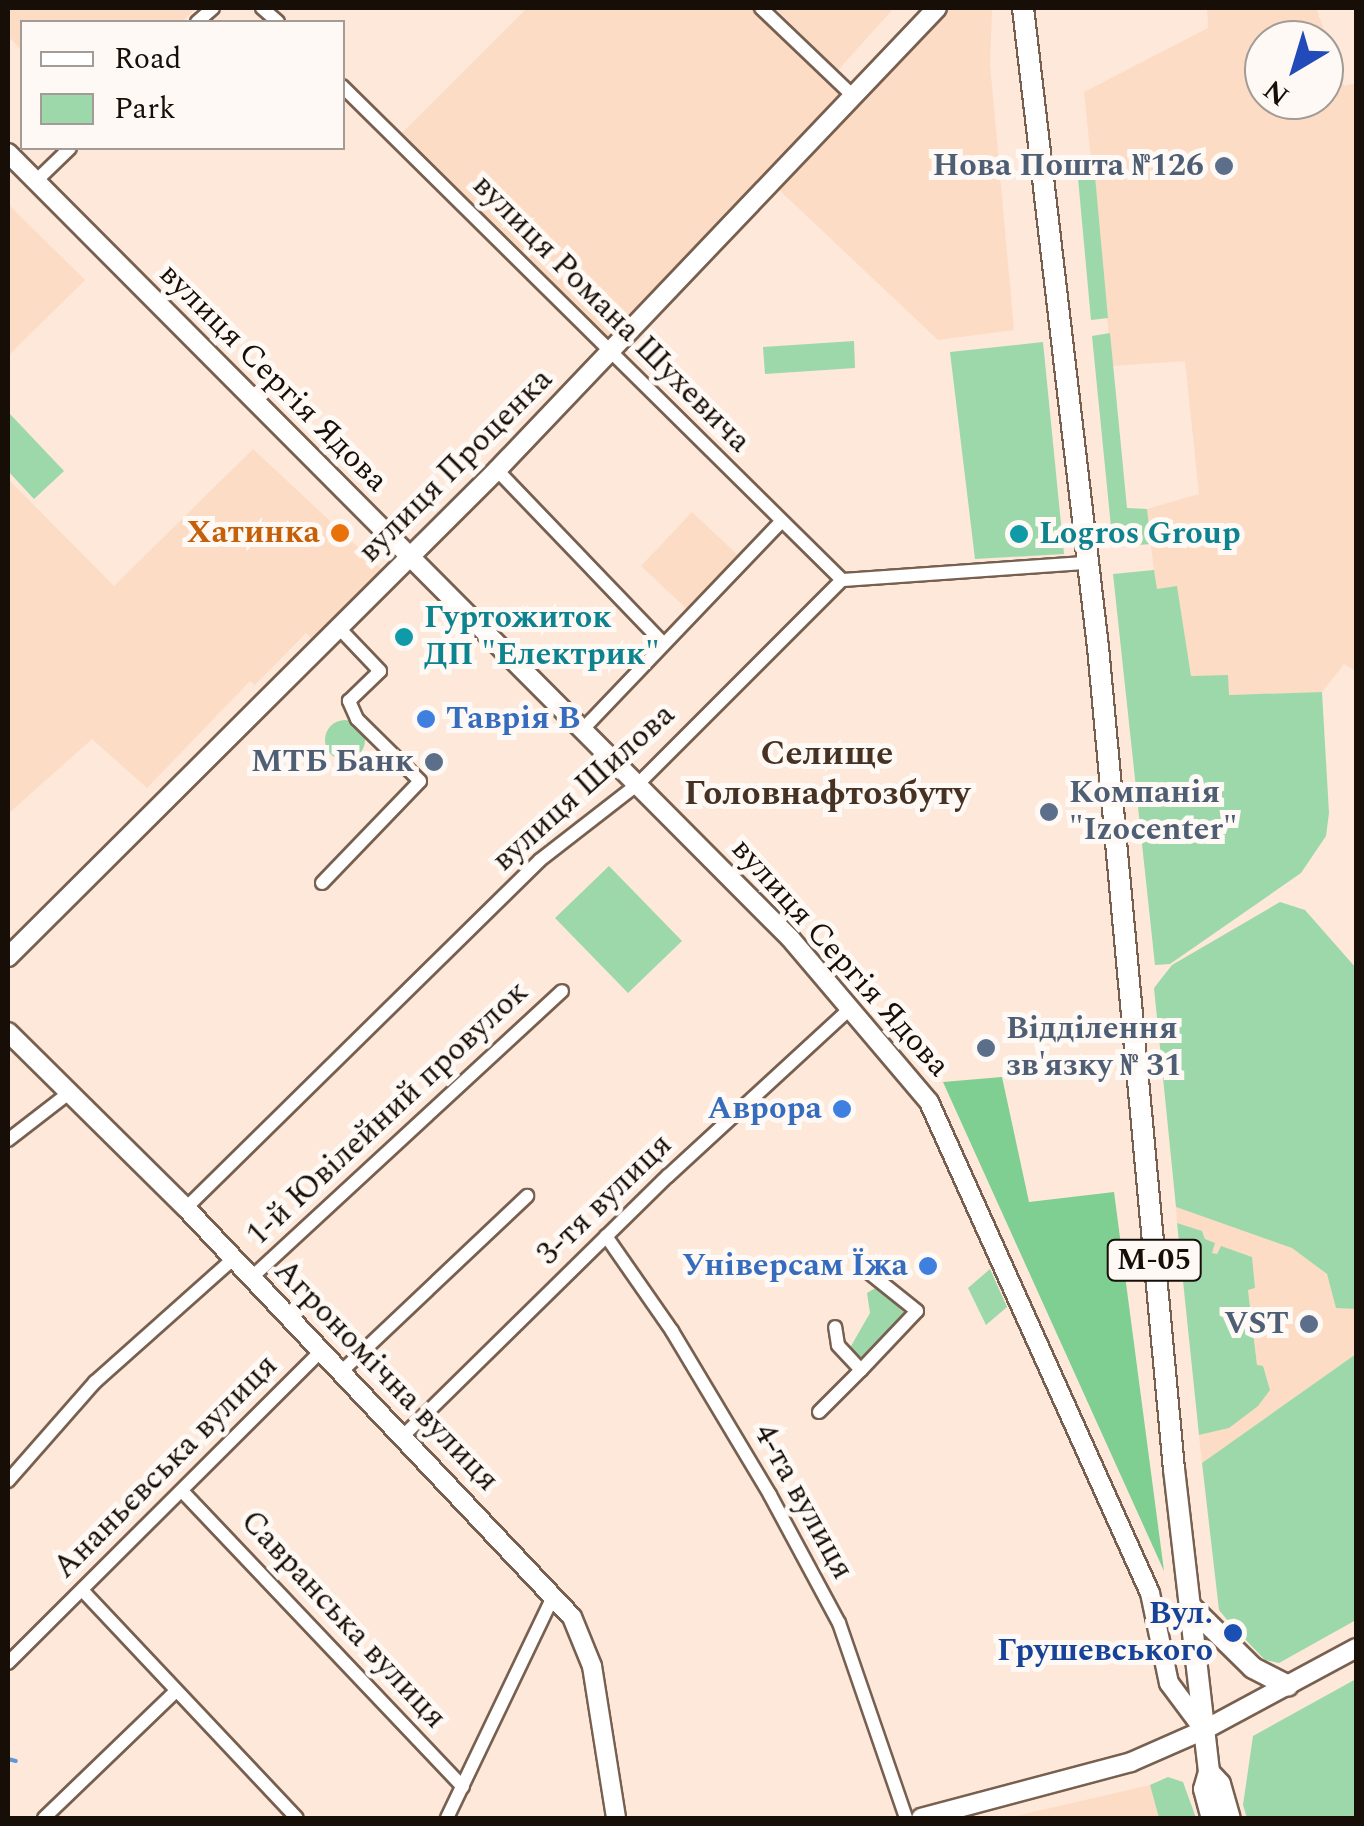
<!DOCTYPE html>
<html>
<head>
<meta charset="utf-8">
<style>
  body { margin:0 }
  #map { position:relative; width:1364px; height:1826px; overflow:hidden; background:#fde8d9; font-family:Spectral,serif }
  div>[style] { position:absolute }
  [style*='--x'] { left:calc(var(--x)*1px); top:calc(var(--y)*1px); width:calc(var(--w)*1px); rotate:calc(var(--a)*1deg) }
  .built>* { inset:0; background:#fddcc5 }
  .green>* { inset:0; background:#9dd8aa }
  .round { border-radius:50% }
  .forest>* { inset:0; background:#7fce92 }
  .stream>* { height:4px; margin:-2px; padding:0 2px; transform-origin:2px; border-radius:2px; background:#5c98da }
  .roads { filter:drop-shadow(2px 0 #776050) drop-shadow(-2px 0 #776050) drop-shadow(0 2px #776050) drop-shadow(0 -2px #776050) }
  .street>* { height:12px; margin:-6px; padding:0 6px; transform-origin:6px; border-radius:6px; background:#fff }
  .secondary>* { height:18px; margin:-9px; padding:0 9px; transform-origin:9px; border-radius:9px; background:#fff }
  .primary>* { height:20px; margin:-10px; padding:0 10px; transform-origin:10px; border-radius:10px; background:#fff }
  .dots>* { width:28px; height:28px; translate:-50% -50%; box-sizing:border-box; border:5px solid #fef9f5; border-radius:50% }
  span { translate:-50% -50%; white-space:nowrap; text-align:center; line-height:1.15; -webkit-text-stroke:10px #fef9f5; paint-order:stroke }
  .shield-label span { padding:2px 8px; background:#fef9f5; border:2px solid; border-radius:8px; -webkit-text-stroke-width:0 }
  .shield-label { font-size:30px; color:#170e08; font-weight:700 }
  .service-label { font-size:32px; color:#4e5e75; font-weight:700 }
  .right { translate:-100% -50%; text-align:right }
  .left { translate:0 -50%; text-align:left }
  .street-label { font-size:32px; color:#170e08 }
  .food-label { font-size:32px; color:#c56008; font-weight:700 }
  .culture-label { font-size:32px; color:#0d838f; font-weight:700 }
  .shop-label { font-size:32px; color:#366cbe; font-weight:700 }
  .transit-label { font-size:32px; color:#164399; font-weight:700 }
  .neighbourhood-label { font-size:35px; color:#463223; font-weight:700 }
  .frame { position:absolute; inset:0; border:10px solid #170e08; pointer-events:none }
  .legend { position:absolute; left:20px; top:20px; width:325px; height:130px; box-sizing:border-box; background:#fef9f5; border:2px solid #a29b96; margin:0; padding:12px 18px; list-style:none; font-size:30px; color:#170e08 }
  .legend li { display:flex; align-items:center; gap:20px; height:50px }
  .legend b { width:50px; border:2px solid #a29b96 }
  .north { position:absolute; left:1244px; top:20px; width:100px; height:100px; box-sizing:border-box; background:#fef9f5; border:2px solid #a29b96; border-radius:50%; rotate:218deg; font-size:28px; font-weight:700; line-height:40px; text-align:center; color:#170e08 }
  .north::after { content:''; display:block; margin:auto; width:35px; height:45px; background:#214bb9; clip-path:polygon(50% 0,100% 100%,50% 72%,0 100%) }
</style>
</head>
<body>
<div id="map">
  <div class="built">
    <div style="clip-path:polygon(8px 8px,196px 8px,182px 22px,22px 22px,22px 51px,8px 36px)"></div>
    <div style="clip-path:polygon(527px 8px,754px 8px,850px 97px,612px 349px,398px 137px)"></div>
    <div style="clip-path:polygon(775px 8px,894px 8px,838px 70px)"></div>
    <div style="clip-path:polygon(946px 8px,992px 8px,990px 64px,1014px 330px,938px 340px,775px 186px)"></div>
    <div style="clip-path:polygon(evenodd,1207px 8px,1316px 8px,1344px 86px,1356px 83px,1356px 671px,1344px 664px,1322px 692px,1228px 695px,1191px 676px,1177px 587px,1156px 590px,1147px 509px,1199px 494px,1185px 361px,1112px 366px,1084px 92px,1208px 28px,1207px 8px,1264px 40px,1324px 40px,1324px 100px,1264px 100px,1264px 40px)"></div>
    <div style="clip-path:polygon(8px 204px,85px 280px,8px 356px)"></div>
    <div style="clip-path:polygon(253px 449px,388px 575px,316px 643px,306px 633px,255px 685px,250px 681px,147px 788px,92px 739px,8px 814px,8px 479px,114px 586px)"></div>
    <div style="clip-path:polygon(692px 512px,741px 558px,690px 612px,641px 566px)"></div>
    <div style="clip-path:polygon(1176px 1207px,1292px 1248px,1327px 1274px,1336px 1307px,1356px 1309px,1356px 1354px,1202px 1463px,1199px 1435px,1229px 1428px,1257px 1365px,1248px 1289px,1254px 1288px,1220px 1247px,1217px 1255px,1212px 1252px,1202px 1231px,1177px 1223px)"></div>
    <div style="clip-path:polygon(1150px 1785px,1159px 1818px,1007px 1818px)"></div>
  </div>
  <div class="green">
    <div style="clip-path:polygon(1095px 176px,1108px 318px,1091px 320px,1078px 178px)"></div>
    <div style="clip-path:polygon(1110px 333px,1127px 508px,1147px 509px,1151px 544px,1113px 547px,1092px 336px)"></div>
    <div style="clip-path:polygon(854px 341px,855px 368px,765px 374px,763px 347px)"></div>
    <div style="clip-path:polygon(1043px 342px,1064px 554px,975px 559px,950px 352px)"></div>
    <div style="clip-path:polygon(10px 414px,64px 471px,34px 499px,8px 471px)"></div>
    <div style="clip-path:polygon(1154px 570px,1157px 589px,1177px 586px,1191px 676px,1228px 675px,1229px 695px,1322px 692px,1329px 813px,1326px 836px,1301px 873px,1170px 964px,1155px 965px,1113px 574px)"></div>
    <div class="round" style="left:325px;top:720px;width:40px;height:40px"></div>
    <div style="clip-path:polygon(609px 866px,682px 941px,628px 993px,555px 918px)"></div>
    <div style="clip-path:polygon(1280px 902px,1305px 910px,1356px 968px,1356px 1309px,1336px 1308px,1327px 1274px,1292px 1248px,1176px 1207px,1154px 988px,1172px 965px)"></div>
    <div style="clip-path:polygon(1177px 1223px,1202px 1231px,1205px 1239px,1215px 1243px,1212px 1253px,1217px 1254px,1221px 1246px,1252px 1257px,1255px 1288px,1248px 1290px,1257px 1365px,1263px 1366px,1270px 1390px,1258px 1406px,1229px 1428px,1199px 1435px)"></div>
    <div style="clip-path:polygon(990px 1269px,1007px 1307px,986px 1325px,968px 1288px)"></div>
    <div style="clip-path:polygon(877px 1287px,911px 1319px,865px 1366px,847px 1353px,870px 1313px,867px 1293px)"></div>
    <div style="clip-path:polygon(1356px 1354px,1356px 1620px,1279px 1663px,1265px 1660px,1242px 1636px,1246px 1630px,1234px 1618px,1229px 1622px,1219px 1610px,1202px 1463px)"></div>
    <div style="clip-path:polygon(1356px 1679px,1356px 1818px,1247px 1818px,1243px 1805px,1253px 1736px)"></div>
    <div style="clip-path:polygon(1168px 1777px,1183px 1782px,1196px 1818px,1159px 1818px,1150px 1785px)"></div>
  </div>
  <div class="forest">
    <div style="clip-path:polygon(1002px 1077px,1029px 1202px,1114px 1192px,1164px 1571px,943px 1082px)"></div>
  </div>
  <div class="stream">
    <div style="--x:8;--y:1759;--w:8;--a:14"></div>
  </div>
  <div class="roads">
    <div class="street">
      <div style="--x:262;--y:8;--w:21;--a:41"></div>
      <div style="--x:761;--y:8;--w:129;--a:43.7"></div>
      <div style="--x:197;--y:22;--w:21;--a:-41"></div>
      <div style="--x:342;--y:86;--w:703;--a:44.65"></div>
      <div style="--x:36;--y:181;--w:47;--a:-44.1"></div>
      <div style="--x:497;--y:470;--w:241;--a:46.2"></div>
      <div style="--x:583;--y:729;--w:286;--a:-46.3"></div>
      <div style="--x:322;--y:883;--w:141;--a:-46.1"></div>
      <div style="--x:420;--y:781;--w:88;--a:-135.5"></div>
      <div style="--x:357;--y:719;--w:20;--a:-114"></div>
      <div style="--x:349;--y:701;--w:43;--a:-44.1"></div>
      <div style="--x:380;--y:671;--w:61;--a:-133.7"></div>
      <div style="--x:8;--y:1140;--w:77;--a:-37.6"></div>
      <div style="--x:186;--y:1208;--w:496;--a:-44.5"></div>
      <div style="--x:540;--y:860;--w:124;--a:-37.8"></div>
      <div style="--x:638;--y:784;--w:288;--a:-45"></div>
      <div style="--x:842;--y:580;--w:247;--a:-4"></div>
      <div style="--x:606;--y:1236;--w:116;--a:55.2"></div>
      <div style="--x:672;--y:1331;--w:191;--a:59.1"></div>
      <div style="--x:770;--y:1495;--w:145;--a:61.7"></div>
      <div style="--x:839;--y:1623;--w:206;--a:71"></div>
      <div style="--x:251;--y:1278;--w:423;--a:-42.7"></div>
      <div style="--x:861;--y:1370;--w:81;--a:-46.5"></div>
      <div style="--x:917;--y:1311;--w:64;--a:-141.3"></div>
      <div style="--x:342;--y:1371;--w:255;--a:-43.4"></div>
      <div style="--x:819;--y:1412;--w:59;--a:-45"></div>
      <div style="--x:861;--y:1370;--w:34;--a:-133"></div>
      <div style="--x:838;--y:1345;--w:18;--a:-99"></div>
      <div style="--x:402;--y:1437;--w:373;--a:-44.5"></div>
      <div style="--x:668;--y:1176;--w:248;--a:-42.6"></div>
      <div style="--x:8;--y:1481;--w:132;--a:-48.7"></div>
      <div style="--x:95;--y:1382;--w:183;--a:-41.7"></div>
      <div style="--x:182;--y:1491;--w:408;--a:46.5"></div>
      <div style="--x:82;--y:1590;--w:313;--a:46.7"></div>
      <div style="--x:8;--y:1663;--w:441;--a:-44.9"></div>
      <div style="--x:44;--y:1818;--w:183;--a:-43.9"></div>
      <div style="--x:447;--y:1818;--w:247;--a:-64.4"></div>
    </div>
    <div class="secondary">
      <div style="--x:8;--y:153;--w:1108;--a:45.11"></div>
      <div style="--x:790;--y:938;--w:215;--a:49.7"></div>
      <div style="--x:929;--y:1102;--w:538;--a:65.77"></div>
      <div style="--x:1150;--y:1593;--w:92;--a:78.1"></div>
      <div style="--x:1169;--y:1683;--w:59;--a:53.3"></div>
      <div style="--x:8;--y:957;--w:690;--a:-44.88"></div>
      <div style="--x:497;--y:470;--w:638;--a:-46.4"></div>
      <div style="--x:8;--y:1032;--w:250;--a:44.7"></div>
      <div style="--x:186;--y:1208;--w:562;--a:46.66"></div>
      <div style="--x:572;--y:1617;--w:53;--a:67.8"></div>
      <div style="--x:592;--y:1666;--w:154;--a:81"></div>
      <div style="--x:921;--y:1818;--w:217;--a:-14.9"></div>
      <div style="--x:1131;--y:1762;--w:80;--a:-23.7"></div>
      <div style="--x:1204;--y:1730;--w:173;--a:-28.3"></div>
    </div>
    <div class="primary">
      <div style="--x:1023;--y:8;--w:643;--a:83.31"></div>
      <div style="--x:1098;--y:647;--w:826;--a:84.72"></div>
      <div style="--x:1174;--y:1469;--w:305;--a:83.4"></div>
      <div style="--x:1209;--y:1772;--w:18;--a:106"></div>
      <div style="--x:1204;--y:1789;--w:30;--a:75"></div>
      <div style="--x:1190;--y:1606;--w:88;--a:44.5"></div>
      <div style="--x:1253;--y:1668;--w:39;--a:27"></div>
      <div style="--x:1209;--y:1772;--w:16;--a:47"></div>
      <div style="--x:1220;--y:1784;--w:35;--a:74"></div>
    </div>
  </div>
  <div class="dots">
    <div style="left:1224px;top:166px;background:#5c6f8a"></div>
    <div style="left:340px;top:533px;background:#e8710a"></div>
    <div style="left:1019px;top:534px;background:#0f9aa8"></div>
    <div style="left:404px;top:637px;background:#0f9aa8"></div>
    <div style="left:426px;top:719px;background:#3f7fe0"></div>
    <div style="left:434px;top:762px;background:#5c6f8a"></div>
    <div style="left:1049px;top:812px;background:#5c6f8a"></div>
    <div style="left:986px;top:1048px;background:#5c6f8a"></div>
    <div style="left:842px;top:1109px;background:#3f7fe0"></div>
    <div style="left:928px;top:1266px;background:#3f7fe0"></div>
    <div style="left:1309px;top:1324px;background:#5c6f8a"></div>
    <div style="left:1233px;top:1633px;background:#1a4fb4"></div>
  </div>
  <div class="shield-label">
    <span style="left:1154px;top:1260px">М-05</span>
  </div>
  <div class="service-label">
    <span class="right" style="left:1204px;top:166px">Нова Пошта №126</span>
    <span class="right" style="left:414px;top:762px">МТБ Банк</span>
    <span class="left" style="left:1069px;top:812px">Компанія<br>"Izocenter"</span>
    <span class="left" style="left:1006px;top:1048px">Відділення<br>зв'язку № 31</span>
    <span class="right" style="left:1289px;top:1324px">VST</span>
  </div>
  <div class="street-label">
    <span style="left:611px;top:314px;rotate:45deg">вулиця Романа Шухевича</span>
    <span style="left:273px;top:378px;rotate:45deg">вулиця Сергія Ядова</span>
    <span style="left:456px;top:466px;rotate:-45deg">вулиця Проценка</span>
    <span style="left:584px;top:788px;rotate:-42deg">вулиця Шилова</span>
    <span style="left:840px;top:958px;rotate:48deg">вулиця Сергія Ядова</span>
    <span style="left:388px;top:1114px;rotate:-43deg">1-й Ювілейний провулок</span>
    <span style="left:605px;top:1200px;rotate:-44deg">3-тя вулиця</span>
    <span style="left:386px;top:1376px;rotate:46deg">Агрономічна вулиця</span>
    <span style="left:166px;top:1467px;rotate:-45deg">Ананьєвська вулиця</span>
    <span style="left:803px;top:1502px;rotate:61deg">4-та вулиця</span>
    <span style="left:343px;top:1620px;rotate:47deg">Савранська вулиця</span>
  </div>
  <div class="food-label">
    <span class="right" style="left:320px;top:533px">Хатинка</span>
  </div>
  <div class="culture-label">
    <span class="left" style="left:1039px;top:534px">Logros Group</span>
    <span class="left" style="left:424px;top:637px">Гуртожиток<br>ДП "Електрик"</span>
  </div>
  <div class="shop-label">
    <span class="left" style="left:446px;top:719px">Таврія В</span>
    <span class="right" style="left:822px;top:1109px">Аврора</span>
    <span class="right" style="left:908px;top:1266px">Універсам Їжа</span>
  </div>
  <div class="transit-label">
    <span class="right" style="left:1213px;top:1633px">Вул.<br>Грушевського</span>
  </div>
  <div class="neighbourhood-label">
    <span style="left:827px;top:774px">Селище<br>Головнафтозбуту</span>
  </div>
  <div class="frame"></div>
  <ul class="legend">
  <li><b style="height:12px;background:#fff"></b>Road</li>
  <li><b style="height:28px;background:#9dd8aa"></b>Park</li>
  </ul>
  <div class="north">N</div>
</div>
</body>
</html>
